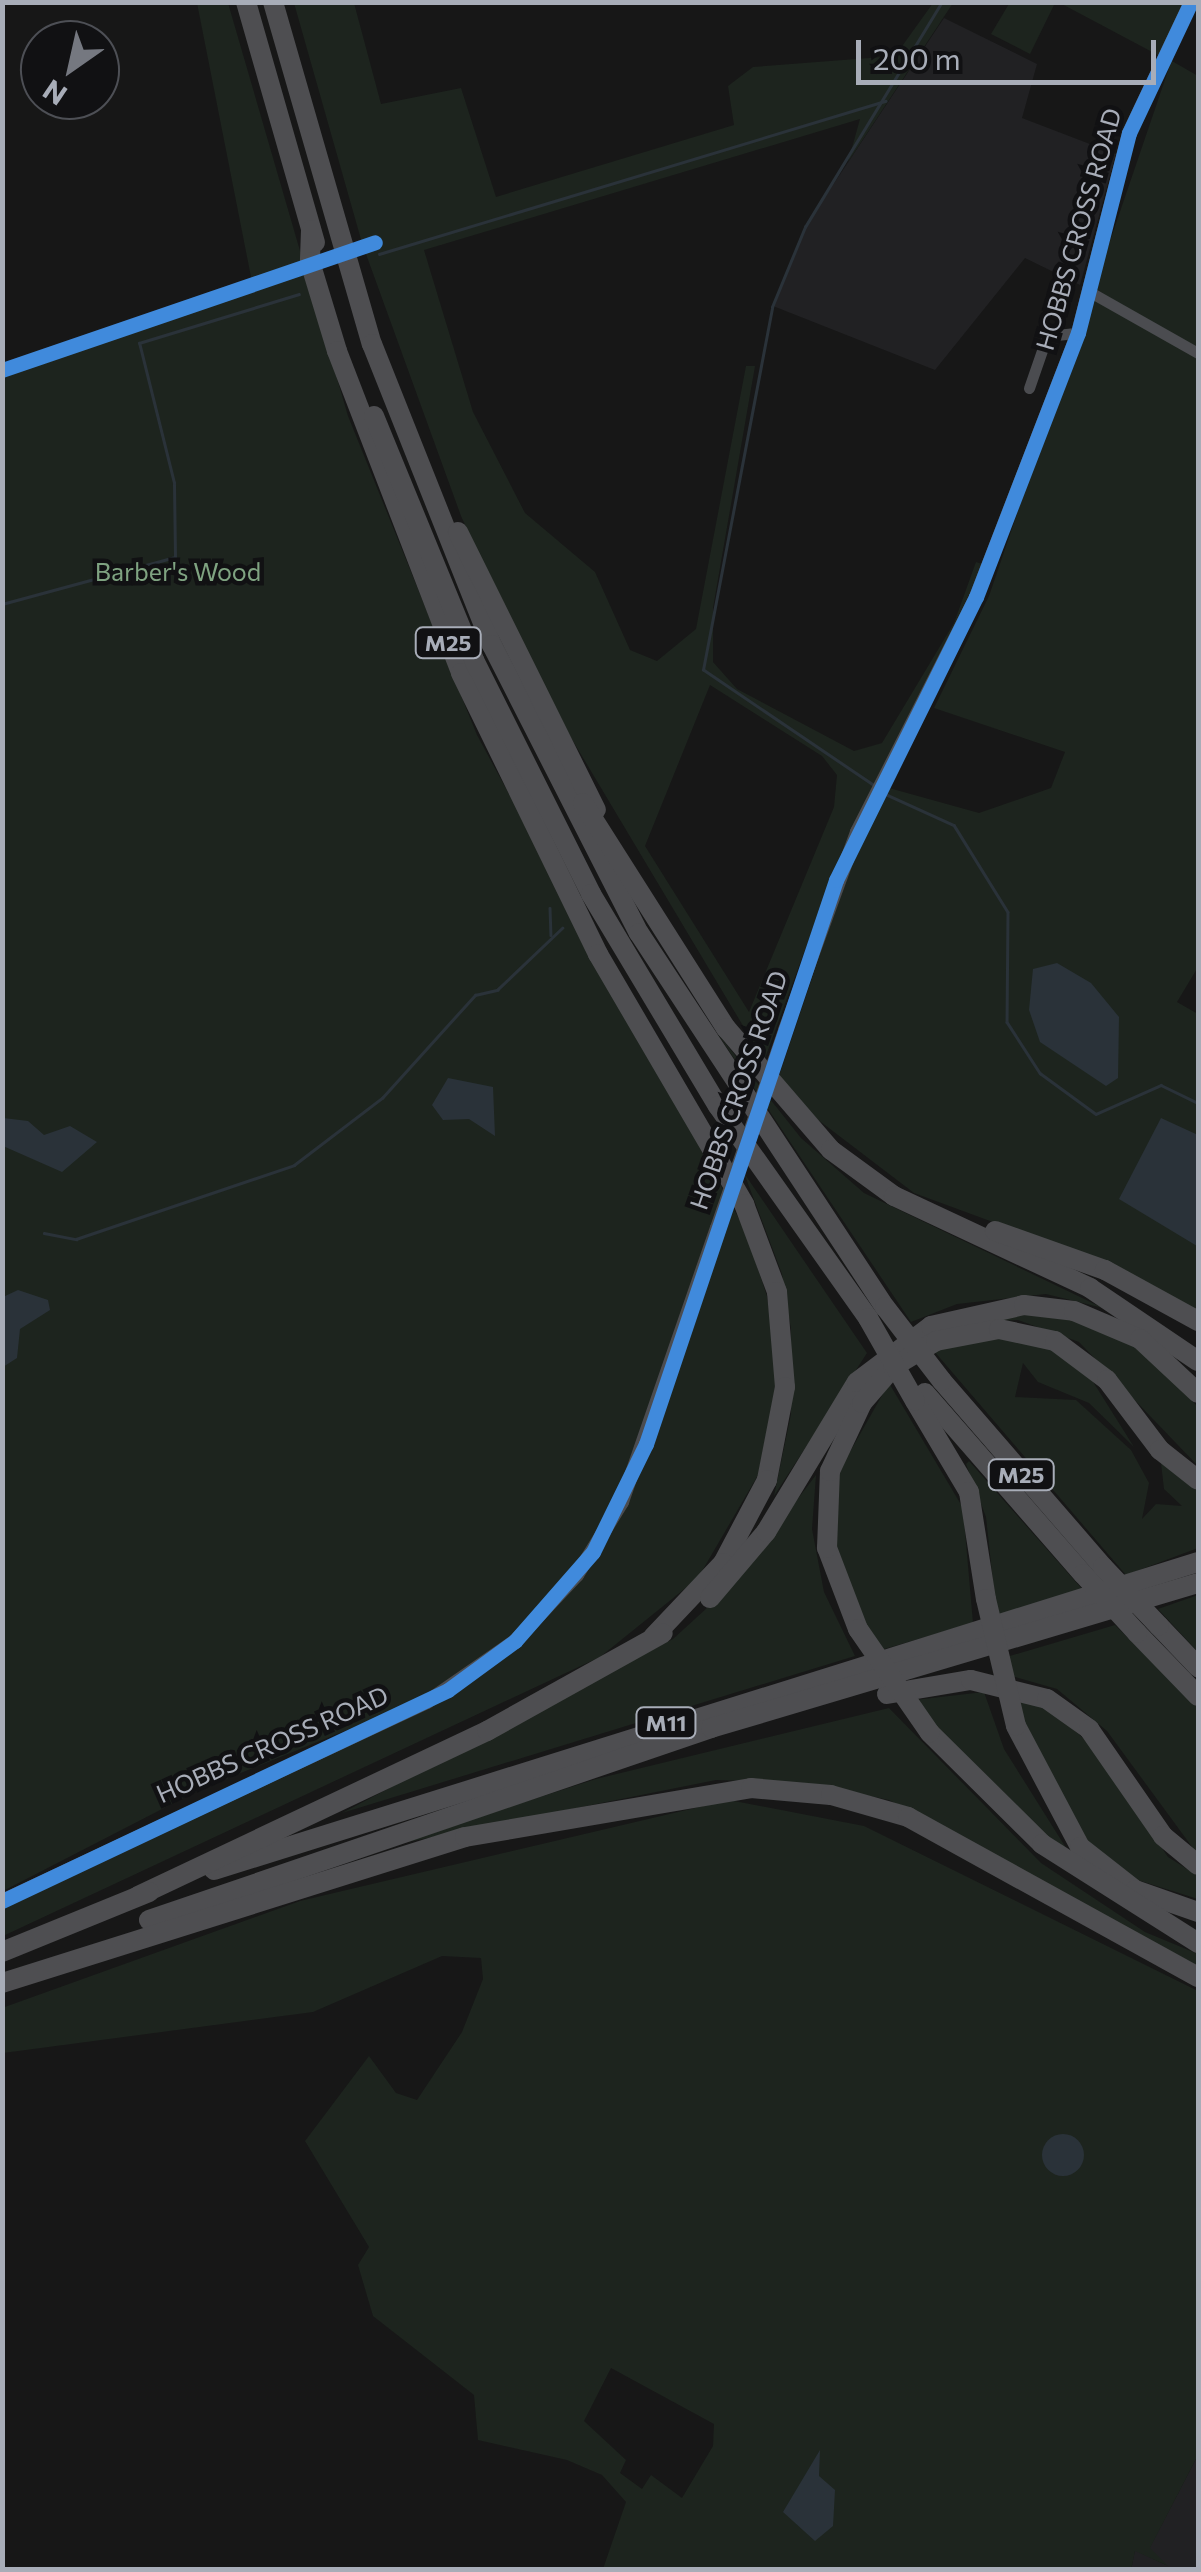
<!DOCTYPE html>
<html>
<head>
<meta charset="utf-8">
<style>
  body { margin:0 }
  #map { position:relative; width:1201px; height:2572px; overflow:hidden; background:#171717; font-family:Commissioner,sans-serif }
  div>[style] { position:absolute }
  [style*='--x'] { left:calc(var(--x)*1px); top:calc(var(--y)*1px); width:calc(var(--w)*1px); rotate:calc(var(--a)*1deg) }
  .built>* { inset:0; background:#212123 }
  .green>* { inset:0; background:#1d241e }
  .water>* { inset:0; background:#2a3239 }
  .round { border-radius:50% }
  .stream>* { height:2.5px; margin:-1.25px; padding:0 1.25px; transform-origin:1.25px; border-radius:1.25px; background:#2a3239 }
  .minor>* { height:11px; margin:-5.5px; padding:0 5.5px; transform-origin:5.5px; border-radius:5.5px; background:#4b4c50 }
  .tertiary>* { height:14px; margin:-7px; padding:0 7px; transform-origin:7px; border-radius:7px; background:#4b4c50 }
  .motorway>* { height:20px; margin:-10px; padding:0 10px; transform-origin:10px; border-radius:10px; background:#4e4e51 }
  .tertiary-bridge>* { height:14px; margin:-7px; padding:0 7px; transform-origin:7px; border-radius:7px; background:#4b4c50 }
  .motorway-bridge>* { height:20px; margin:-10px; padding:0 10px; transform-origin:10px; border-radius:10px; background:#4e4e51 }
  .cycleway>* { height:15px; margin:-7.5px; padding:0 7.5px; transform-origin:7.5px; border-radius:7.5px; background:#408adc }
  span { translate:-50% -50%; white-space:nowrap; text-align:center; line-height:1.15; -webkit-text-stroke:9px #111113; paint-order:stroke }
  .shield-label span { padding:2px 8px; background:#111113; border:2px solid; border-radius:8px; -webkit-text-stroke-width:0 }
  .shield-label { font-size:22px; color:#a8adb8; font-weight:700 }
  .street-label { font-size:25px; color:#a8adb8 }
  .park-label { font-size:25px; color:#7fa381 }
  .frame { position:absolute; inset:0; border:5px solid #a8adb8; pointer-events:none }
  .north { position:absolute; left:20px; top:20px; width:100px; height:100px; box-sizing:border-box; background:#111113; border:2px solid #4d4f55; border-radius:50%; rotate:214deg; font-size:28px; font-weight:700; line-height:40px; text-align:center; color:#a8adb8 }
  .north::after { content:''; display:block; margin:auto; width:35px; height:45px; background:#757880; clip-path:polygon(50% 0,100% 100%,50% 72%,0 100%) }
  .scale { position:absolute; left:856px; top:40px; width:300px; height:45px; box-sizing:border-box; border:5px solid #a8adb8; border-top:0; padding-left:12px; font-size:30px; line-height:35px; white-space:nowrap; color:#a8adb8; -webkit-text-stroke:8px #111113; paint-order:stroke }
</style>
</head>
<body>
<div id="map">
  <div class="built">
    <div style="clip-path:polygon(944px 18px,1037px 64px,1022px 118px,1116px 154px,1080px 285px,1025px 258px,935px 370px,773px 306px,805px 227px)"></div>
    <div style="clip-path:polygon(1198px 2455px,1198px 2569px,1131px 2570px,1135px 2550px,1166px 2565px,1149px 2549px)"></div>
  </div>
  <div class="green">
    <div style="clip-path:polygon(1010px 2px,1055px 3px,1030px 54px,991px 34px)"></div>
    <div style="clip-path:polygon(197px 3px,228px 3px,348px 416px,477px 735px,745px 1230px,767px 1296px,778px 1374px,758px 1475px,698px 1578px,600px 1657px,3px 1936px,3px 1900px,369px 1721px,199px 1790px,3px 1891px,3px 368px,67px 355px,253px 287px)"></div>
    <div style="clip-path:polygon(evenodd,294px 3px,354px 3px,381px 104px,461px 88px,496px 197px,734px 125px,728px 86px,753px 67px,895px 56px,933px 3px,953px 3px,848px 162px,860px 119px,424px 250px,473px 412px,525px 513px,595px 572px,630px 650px,657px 661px,696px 629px,746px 366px,755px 366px,713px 608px,713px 662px,737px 689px,854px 751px,882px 743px,954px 623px,976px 562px,985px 565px,830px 882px,764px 1061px,533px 674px,461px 516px,362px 243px,294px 3px,710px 685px,822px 756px,837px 775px,834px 807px,749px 1012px,645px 846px,710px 685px)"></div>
    <div style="clip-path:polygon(1060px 3px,1198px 3px,1172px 61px,1198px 76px,1198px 967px,1177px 1002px,1198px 1014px,1198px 1314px,1064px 1248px,914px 1193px,817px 1119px,779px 1076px,846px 877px,889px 788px,979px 813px,1051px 788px,1065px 752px,934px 708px,989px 596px,1171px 62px)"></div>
    <div style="clip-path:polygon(715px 1030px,801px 1138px,864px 1193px,1103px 1308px,1046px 1294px,957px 1304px,911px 1322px)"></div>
    <div style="clip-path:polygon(744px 1173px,867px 1353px,774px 1496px,791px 1414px,791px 1329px,782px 1274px)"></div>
    <div style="clip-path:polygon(1018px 1312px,1076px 1319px,1144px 1350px,1198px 1407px,1198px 1466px,1079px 1342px,1018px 1320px,973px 1322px)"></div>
    <div style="clip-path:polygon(995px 1336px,1052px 1347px,1085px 1369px,1134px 1447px,1089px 1403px,1038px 1382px,1023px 1363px,1015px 1397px,1076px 1400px,1131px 1450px,1149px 1483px,1142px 1519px,1156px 1504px,1182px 1506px,1164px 1489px,1161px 1463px,1198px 1491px,1198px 1548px,1126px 1575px,934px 1351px)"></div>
    <div style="clip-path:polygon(889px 1383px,963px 1508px,973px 1623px,881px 1650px,854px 1604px,833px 1538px,834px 1480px)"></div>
    <div style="clip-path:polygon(966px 1464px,969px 1461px,1083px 1590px,997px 1619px,986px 1517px)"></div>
    <div style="clip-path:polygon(816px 1475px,812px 1529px,824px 1592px,855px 1656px,342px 1813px,673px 1639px,731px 1586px)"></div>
    <div style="clip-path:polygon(1198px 1595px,1198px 1652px,1158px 1609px)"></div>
    <div style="clip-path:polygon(1115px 1625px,1198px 1708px,1198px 1855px,1107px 1731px,1057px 1689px,1005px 1674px,1003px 1658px)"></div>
    <div style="clip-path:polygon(984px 1692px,1004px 1749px,1073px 1859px,1002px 1801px,914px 1700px)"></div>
    <div style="clip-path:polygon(1012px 1695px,1053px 1712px,1090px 1744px,1168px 1857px,1198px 1876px,1198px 1899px,1131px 1878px,1085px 1846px)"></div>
    <div style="clip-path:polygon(889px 1708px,1041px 1863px,1145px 1932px,1198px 1954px,1198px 1966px,889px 1800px,805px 1783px,716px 1780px,388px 1846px,596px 1779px)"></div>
    <div style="clip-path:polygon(evenodd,729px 1800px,864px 1826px,1198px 1991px,1198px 2455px,1150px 2548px,1168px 2566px,1135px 2551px,1131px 2570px,603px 2569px,626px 2502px,602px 2475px,567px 2460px,478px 2440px,474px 2395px,373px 2316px,358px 2265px,369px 2247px,305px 2141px,369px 2056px,396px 2093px,417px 2100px,462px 2032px,483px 1979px,481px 1958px,442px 1956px,313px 2012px,3px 2053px,2px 2008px,300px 1901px,729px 1800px,611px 2368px,714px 2424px,713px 2446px,682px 2498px,651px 2475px,642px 2489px,620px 2473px,626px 2460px,584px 2421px,611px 2368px)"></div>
  </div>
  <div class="water">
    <div style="clip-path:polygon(1057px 963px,1091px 983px,1119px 1017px,1118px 1078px,1106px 1086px,1040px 1042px,1029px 1010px,1033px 969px)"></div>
    <div style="clip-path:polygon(448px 1078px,493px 1087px,495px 1136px,469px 1119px,443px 1120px,432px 1105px)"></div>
    <div style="clip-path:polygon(3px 1118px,28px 1121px,44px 1135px,70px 1126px,97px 1142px,62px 1172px,3px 1146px)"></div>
    <div style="clip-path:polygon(1161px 1118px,1198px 1135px,1197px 1246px,1119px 1199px)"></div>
    <div style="clip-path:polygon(18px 1290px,48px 1300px,50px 1310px,20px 1329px,17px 1358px,3px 1367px,3px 1297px)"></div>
    <div class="round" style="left:1042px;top:2134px;width:42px;height:42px"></div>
    <div style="clip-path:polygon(820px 2450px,819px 2476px,835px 2490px,833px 2526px,815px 2541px,783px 2512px)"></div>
  </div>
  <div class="stream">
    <div style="--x:379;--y:254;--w:529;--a:-16.82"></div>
    <div style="--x:2;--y:604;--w:179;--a:-15.2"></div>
    <div style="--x:175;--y:557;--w:74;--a:-90.8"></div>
    <div style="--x:174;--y:483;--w:144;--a:-104"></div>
    <div style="--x:139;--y:343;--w:167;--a:-17"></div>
    <div style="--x:873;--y:785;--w:205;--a:-145.9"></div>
    <div style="--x:703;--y:670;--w:369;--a:-79.2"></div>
    <div style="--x:772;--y:307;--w:87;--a:-67.6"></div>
    <div style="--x:805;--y:227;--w:263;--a:-58.7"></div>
    <div style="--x:883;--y:793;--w:78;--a:24.3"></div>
    <div style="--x:954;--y:825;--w:102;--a:58.2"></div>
    <div style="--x:1008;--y:912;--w:110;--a:90.5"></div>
    <div style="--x:1007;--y:1022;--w:61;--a:57.1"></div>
    <div style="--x:1040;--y:1073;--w:69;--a:36.2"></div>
    <div style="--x:1096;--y:1114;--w:71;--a:-24"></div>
    <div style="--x:1161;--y:1085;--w:41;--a:25.9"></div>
    <div style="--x:550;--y:908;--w:27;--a:88"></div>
    <div style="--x:44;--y:1233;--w:33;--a:11"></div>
    <div style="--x:76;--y:1239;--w:230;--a:-18.7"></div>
    <div style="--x:294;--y:1165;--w:111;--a:-37.3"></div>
    <div style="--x:382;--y:1098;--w:139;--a:-47.9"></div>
    <div style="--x:475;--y:995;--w:23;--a:-13"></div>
    <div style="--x:497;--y:990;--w:90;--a:-43.6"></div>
  </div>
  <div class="minor">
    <div style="--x:1090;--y:292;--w:124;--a:29.5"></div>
    <div style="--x:1029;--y:388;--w:55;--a:-70.9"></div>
    <div style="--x:1047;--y:336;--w:31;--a:-6"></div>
  </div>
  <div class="tertiary">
    <div style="--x:785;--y:1030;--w:211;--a:-70"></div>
    <div style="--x:857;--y:832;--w:263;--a:-63.1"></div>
    <div style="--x:976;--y:597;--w:283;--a:-68.9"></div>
    <div style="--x:1078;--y:333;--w:206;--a:-75.7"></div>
    <div style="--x:1129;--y:133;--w:145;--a:-64.7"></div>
    <div style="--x:2;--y:1901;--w:469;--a:-25.1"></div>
    <div style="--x:427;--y:1702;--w:107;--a:-34.7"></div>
    <div style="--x:515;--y:1641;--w:91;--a:-46.8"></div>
    <div style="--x:577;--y:1575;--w:86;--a:-58.3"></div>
    <div style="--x:622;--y:1502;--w:290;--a:-70.9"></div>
  </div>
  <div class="motorway">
    <div style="--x:246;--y:2;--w:250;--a:74"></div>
    <div style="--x:273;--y:2;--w:356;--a:73.9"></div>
    <div style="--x:372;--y:344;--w:324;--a:68.3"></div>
    <div style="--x:492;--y:645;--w:323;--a:63"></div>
    <div style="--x:639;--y:933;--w:448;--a:56.7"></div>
    <div style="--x:311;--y:230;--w:32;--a:92"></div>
    <div style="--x:310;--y:262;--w:93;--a:73.1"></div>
    <div style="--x:337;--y:351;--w:345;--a:68.9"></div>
    <div style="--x:461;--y:673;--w:313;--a:64"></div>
    <div style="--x:598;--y:954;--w:290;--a:59.7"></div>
    <div style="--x:744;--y:1204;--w:94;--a:69.4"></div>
    <div style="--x:777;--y:1292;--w:95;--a:85.2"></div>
    <div style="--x:785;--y:1387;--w:95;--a:101"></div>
    <div style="--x:767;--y:1480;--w:94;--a:117.9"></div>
    <div style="--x:723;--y:1563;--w:102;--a:133.4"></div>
    <div style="--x:374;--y:416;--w:264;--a:67.7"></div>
    <div style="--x:474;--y:660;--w:262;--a:63.4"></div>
    <div style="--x:591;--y:894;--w:247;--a:59.1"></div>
    <div style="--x:718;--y:1106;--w:260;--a:54.7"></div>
    <div style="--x:458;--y:532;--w:310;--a:63.6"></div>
    <div style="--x:583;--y:803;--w:267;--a:57.6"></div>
    <div style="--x:726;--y:1028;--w:161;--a:49.3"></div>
    <div style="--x:831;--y:1150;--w:78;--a:36.1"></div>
    <div style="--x:894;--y:1196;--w:217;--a:25.1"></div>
    <div style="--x:1090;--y:1288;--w:130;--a:34.1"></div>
    <div style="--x:995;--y:1231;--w:117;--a:19.5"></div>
    <div style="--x:1105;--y:1270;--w:106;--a:28.7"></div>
    <div style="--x:942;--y:1381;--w:246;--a:49.1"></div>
    <div style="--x:925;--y:1393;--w:240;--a:48.9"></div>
    <div style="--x:915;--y:1401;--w:106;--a:59.3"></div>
    <div style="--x:969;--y:1492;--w:108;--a:81"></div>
    <div style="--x:710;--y:1598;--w:87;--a:-49.7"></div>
    <div style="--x:766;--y:1532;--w:175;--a:-58.8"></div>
    <div style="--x:857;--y:1382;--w:93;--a:-37.1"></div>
    <div style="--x:931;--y:1326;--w:95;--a:-12.7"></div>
    <div style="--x:1024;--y:1305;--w:50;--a:6.8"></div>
    <div style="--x:1074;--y:1311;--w:72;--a:23"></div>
    <div style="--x:1140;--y:1339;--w:79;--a:43"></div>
    <div style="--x:1159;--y:1626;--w:57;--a:46.4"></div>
    <div style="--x:858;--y:1629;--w:87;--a:-110.9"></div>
    <div style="--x:827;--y:1548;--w:77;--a:-87.8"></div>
    <div style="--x:830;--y:1471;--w:75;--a:-64.8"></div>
    <div style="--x:862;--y:1403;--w:48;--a:-49.3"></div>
    <div style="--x:893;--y:1367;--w:50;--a:-31.2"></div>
    <div style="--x:936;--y:1341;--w:64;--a:-10.8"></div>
    <div style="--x:999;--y:1329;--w:57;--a:12.1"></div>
    <div style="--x:1055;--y:1341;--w:65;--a:36.9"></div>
    <div style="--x:1107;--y:1380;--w:88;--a:52.9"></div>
    <div style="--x:1160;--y:1450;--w:48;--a:38.3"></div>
    <div style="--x:1137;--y:1633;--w:88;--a:45.9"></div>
    <div style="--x:887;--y:1694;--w:85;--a:-9.5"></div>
    <div style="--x:971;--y:1680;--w:78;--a:14"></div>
    <div style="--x:1047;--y:1699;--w:52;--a:35.5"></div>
    <div style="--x:1089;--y:1729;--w:130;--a:55.3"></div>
    <div style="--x:1163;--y:1836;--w:45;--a:39.6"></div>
    <div style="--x:1016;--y:1726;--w:137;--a:62.1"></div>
    <div style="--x:1080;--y:1847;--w:70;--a:38"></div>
    <div style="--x:1135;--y:1890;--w:67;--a:19.2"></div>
    <div style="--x:930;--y:1733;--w:158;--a:44.7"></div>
    <div style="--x:1042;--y:1844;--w:185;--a:32.4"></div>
    <div style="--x:214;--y:1870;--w:1031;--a:-17.38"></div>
    <div style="--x:138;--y:1896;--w:386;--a:-25.3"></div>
    <div style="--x:487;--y:1731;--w:201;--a:-29.1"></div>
    <div style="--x:149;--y:1920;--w:594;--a:-18.86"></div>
    <div style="--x:711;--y:1728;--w:508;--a:-16.58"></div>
    <div style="--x:2;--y:1952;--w:159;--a:-22.2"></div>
    <div style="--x:2;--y:1983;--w:485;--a:-17.5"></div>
    <div style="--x:465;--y:1837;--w:290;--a:-9.7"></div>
    <div style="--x:751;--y:1788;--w:80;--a:5"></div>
    <div style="--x:831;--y:1795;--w:80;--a:15.9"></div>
    <div style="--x:908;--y:1817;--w:331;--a:28.9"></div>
  </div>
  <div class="tertiary-bridge">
    <div style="--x:717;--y:1228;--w:209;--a:-71"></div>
  </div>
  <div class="motorway-bridge">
    <div style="--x:885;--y:1307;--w:93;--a:52.4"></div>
    <div style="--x:868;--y:1318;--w:95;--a:60.5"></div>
    <div style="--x:1103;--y:1567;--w:81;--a:46.5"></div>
    <div style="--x:1083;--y:1574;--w:80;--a:47.5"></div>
    <div style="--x:986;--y:1599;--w:130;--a:76.7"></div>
    <div style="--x:858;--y:1629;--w:126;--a:55.3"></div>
  </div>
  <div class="cycleway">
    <div style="--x:2;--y:370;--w:394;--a:-18.9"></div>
    <div style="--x:2;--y:1901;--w:493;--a:-25.3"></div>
    <div style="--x:448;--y:1690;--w:83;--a:-36.2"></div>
    <div style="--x:515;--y:1641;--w:118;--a:-48.8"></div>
    <div style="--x:593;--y:1552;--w:120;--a:-63.9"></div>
    <div style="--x:646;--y:1444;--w:595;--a:-71.38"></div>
    <div style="--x:836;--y:880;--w:316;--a:-63.7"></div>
    <div style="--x:976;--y:597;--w:283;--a:-68.9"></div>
    <div style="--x:1078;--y:333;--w:206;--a:-75.7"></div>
    <div style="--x:1129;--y:133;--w:145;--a:-64.7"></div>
  </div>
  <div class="shield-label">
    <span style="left:448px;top:643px">M25</span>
    <span style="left:1021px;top:1475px">M25</span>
    <span style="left:666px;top:1723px">M11</span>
  </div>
  <div class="street-label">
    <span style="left:1078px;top:229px;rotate:-74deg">HOBBS CROSS ROAD</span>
    <span style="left:738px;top:1090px;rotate:-71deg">HOBBS CROSS ROAD</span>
    <span style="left:272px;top:1744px;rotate:-24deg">HOBBS CROSS ROAD</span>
  </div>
  <div class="park-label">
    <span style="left:178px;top:571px">Barber's Wood</span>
  </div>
  <div class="frame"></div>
  <div class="north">N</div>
  <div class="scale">200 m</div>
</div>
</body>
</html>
